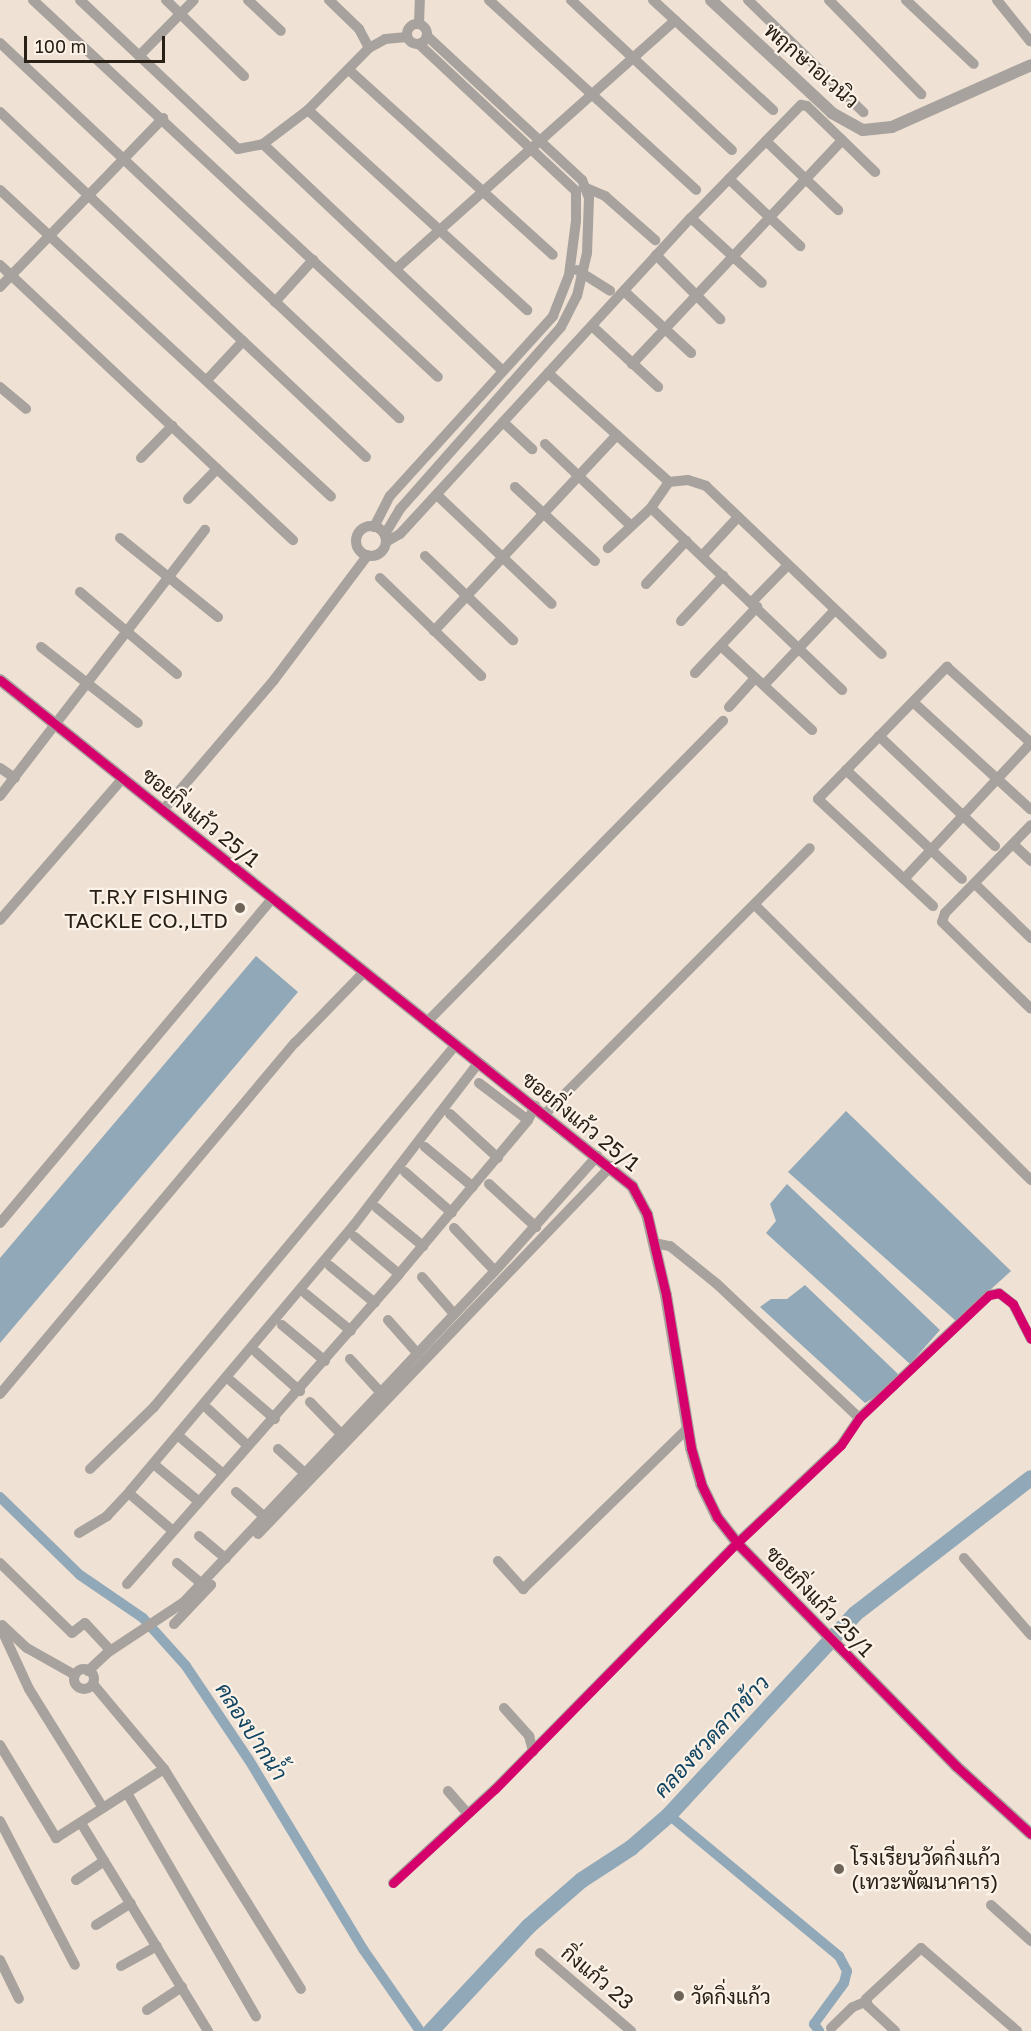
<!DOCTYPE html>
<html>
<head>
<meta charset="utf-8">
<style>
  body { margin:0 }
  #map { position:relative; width:1031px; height:2031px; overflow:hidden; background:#efe1d3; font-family:"Golos Text",Sarabun,sans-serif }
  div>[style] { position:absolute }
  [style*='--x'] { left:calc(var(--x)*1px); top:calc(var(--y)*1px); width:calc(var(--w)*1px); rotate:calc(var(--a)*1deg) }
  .water>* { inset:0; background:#90a8b8 }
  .canal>* { height:10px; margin:-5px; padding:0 5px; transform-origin:5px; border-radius:5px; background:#90a8b8 }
  .river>* { height:16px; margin:-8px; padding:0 8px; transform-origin:8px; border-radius:8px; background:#90a8b8 }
  .minor>* { height:10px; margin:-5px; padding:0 5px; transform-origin:5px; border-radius:5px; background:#a7a29d }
  .minor>.ring { margin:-5px; padding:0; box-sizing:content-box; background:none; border:10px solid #a7a29d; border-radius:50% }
  .tertiary>* { height:12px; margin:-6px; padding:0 6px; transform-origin:6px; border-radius:6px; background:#a7a29d }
  .cycleway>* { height:9px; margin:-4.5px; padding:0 4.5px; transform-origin:4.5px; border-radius:4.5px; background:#d6006c }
  .dots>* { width:16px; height:16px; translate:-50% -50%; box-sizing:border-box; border:3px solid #fcf2e7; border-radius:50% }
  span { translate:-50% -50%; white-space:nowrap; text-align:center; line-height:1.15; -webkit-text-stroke:4.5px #fcf2e7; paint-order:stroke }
  .street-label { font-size:21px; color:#292016 }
  .poi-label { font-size:21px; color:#292016 }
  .right { translate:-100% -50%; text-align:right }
  .left { translate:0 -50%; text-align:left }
  .water-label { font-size:22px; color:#104461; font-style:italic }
  .scale { position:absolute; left:24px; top:36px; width:141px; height:27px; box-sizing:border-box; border:3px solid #292016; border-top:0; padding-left:8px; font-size:18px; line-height:21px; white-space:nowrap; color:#292016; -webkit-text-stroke:4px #fcf2e7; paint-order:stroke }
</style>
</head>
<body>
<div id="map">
  <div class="water">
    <div style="clip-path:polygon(256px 956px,298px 992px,0 1343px,0 1258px)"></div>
    <div style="clip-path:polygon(846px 1111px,1011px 1271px,956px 1321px,788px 1172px)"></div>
    <div style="clip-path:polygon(787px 1184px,940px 1330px,910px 1364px,766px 1233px,776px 1221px,770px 1204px)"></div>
    <div style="clip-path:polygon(805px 1285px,898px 1374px,886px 1390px,865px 1403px,760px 1307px,771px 1299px,787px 1299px)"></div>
  </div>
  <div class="canal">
    <div style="--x:0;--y:1497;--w:112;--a:44.3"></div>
    <div style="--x:80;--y:1575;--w:76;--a:34.3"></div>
    <div style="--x:143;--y:1618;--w:64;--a:48.1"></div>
    <div style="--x:186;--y:1666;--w:113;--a:56.2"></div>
    <div style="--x:249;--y:1760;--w:221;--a:58.9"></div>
    <div style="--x:363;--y:1949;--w:100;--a:55.2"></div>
    <div style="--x:669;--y:1815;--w:221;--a:39.7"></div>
    <div style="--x:839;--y:1956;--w:17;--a:62"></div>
    <div style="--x:847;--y:1971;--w:12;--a:104"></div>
    <div style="--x:844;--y:1983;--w:51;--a:126.2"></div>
    <div style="--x:814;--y:2024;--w:9;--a:54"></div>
  </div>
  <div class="river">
    <div style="--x:431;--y:2031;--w:144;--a:-47"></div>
    <div style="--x:529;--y:1926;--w:70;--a:-41"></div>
    <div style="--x:582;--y:1880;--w:59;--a:-33.1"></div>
    <div style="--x:631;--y:1848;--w:50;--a:-41"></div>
    <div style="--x:669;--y:1815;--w:274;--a:-47.2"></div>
    <div style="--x:855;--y:1614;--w:222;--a:-37.7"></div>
  </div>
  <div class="minor">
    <div style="--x:33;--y:0;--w:553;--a:42.95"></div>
    <div style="--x:80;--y:0;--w:217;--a:43.3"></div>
    <div style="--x:238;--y:149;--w:25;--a:-11"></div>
    <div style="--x:263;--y:144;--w:56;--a:-37.1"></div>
    <div style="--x:308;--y:110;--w:87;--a:-45.5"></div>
    <div style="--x:369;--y:48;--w:18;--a:-29"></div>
    <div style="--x:385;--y:39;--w:22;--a:-5"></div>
    <div style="--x:166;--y:0;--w:109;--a:44.3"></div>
    <div style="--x:248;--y:0;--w:45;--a:43.2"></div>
    <div style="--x:329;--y:0;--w:42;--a:44"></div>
    <div style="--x:359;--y:29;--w:21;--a:62"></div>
    <div style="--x:489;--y:0;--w:281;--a:42.5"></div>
    <div style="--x:571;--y:0;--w:220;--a:43"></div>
    <div style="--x:653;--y:0;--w:163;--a:42.5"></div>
    <div style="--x:748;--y:0;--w:161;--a:44.2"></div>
    <div style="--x:829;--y:0;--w:132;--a:45.6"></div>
    <div style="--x:906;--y:0;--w:93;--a:43.3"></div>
    <div style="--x:997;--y:0;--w:53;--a:51.2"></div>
    <div class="ring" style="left:407px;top:24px;width:10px;height:10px"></div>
    <div style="--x:419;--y:24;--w:24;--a:-88"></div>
    <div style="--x:0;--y:43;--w:548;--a:43.22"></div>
    <div style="--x:139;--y:56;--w:78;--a:-45.5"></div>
    <div style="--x:349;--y:70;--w:275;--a:42.2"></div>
    <div style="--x:308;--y:110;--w:297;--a:42.4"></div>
    <div style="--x:0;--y:112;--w:503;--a:43.31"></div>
    <div style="--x:766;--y:141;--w:100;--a:43.8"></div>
    <div style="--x:263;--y:144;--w:325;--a:43.4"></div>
    <div style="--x:729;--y:179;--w:98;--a:43.3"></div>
    <div style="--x:584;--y:187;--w:23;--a:23"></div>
    <div style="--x:605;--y:196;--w:67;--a:41.3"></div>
    <div style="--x:0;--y:190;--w:451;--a:42.8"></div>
    <div style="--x:691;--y:218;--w:96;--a:42.5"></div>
    <div style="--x:656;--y:255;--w:91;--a:45"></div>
    <div style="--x:0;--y:265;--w:402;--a:43.2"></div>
    <div style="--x:396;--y:269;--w:374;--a:-41.7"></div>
    <div style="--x:577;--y:270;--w:39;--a:32"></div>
    <div style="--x:0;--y:287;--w:235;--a:-46"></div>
    <div style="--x:625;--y:292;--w:90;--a:42.7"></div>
    <div style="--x:275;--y:302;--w:57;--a:-47.9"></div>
    <div style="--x:592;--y:326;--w:90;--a:42.7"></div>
    <div style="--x:632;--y:364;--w:307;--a:-46.8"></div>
    <div style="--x:548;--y:373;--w:163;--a:42"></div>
    <div style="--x:669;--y:482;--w:32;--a:125"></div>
    <div style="--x:651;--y:508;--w:59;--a:137.1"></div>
    <div style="--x:207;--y:380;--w:53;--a:-47.3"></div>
    <div style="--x:0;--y:387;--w:34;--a:40"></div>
    <div style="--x:503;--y:422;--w:40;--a:43"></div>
    <div style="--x:545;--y:444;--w:117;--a:43.6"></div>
    <div style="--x:141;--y:458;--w:45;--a:-45.9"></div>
    <div style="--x:669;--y:482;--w:19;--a:-6"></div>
    <div style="--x:688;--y:480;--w:19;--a:18"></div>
    <div style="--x:706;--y:486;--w:243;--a:43.7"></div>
    <div style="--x:515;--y:487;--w:109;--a:42.8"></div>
    <div style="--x:437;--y:495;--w:158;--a:43.5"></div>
    <div style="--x:188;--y:499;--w:42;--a:-46"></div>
    <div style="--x:651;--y:508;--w:264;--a:43.6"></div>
    <div class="ring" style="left:356px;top:526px;width:20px;height:20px"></div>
    <div style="--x:374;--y:527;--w:35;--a:-63"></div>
    <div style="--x:390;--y:496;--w:243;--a:-47.8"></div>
    <div style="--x:553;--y:316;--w:44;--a:-68.7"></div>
    <div style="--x:569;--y:275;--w:54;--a:-82.6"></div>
    <div style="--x:576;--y:221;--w:30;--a:-90"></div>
    <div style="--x:576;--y:191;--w:215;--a:-136.9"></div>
    <div style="--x:385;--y:534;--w:29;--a:-59"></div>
    <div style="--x:400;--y:509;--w:243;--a:-48.5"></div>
    <div style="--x:561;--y:327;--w:35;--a:-63"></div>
    <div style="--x:577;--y:296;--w:44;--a:-76.9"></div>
    <div style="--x:587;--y:253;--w:55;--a:-87.9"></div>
    <div style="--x:589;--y:198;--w:19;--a:-111"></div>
    <div style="--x:582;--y:180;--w:212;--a:-137.1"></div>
    <div style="--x:120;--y:538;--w:126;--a:38.9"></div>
    <div style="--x:386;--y:542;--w:16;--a:-30"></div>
    <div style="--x:400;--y:534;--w:430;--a:-47.4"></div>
    <div style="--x:691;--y:218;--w:158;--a:-45.8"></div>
    <div style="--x:801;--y:105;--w:6;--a:9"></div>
    <div style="--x:807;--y:106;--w:95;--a:44.1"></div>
    <div style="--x:425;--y:556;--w:122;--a:43.7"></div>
    <div style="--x:702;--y:556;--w:53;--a:-47.3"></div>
    <div style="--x:380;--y:578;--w:141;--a:44.1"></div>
    <div style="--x:646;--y:584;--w:59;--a:-47.1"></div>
    <div style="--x:80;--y:592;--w:127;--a:40.2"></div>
    <div style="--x:751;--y:603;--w:53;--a:-45.8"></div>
    <div style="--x:681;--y:621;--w:62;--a:-47"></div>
    <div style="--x:434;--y:631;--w:268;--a:-47"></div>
    <div style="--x:721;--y:646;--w:124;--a:42.7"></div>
    <div style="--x:41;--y:647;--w:123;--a:38.1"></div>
    <div style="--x:695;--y:673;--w:91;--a:-46.8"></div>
    <div style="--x:764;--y:685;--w:103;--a:-46.6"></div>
    <div style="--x:913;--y:702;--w:159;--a:42.4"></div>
    <div style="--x:729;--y:707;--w:39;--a:-48"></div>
    <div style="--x:879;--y:736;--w:160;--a:43.5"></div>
    <div style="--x:0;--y:768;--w:18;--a:34"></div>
    <div style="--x:846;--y:770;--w:159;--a:43.2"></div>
    <div style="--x:0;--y:796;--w:336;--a:-52.4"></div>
    <div style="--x:163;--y:810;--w:171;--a:-49.5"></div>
    <div style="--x:274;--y:680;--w:156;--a:-53.1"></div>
    <div style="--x:1031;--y:825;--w:123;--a:134.3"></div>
    <div style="--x:945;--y:913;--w:9;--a:108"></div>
    <div style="--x:942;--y:922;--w:124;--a:44.3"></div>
    <div style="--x:1013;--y:844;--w:25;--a:43"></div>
    <div style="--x:904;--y:879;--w:186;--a:-47"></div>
    <div style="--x:975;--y:884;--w:78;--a:44"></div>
    <div style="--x:755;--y:905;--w:390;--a:44.9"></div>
    <div style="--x:933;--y:906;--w:157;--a:-137.1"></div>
    <div style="--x:818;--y:799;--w:185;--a:-45.7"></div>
    <div style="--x:947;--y:667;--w:113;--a:42.1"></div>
    <div style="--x:0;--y:920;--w:188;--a:-49.1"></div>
    <div style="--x:428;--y:1021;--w:421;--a:-45.5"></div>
    <div style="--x:479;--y:1083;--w:61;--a:37.1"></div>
    <div style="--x:450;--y:1114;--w:65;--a:42.5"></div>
    <div style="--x:545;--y:1114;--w:375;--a:-45.1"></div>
    <div style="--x:425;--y:1147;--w:62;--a:39.8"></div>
    <div style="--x:405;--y:1172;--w:62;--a:41.1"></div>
    <div style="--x:489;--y:1184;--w:64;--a:42.5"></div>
    <div style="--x:377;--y:1208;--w:60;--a:39.6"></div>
    <div style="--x:0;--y:1223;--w:424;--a:-50"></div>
    <div style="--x:454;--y:1228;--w:59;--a:46.4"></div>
    <div style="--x:355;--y:1237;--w:57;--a:40.1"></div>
    <div style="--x:654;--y:1243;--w:16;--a:11"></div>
    <div style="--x:670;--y:1246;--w:60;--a:39"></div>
    <div style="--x:717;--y:1284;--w:195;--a:43.3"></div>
    <div style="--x:330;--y:1266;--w:58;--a:39.4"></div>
    <div style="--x:422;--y:1277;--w:49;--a:49.1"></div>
    <div style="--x:306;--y:1294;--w:58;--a:39.4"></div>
    <div style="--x:388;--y:1320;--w:45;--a:48.6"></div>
    <div style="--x:282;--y:1325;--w:56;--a:39.9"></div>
    <div style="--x:256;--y:1352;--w:59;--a:41.6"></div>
    <div style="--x:350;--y:1359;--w:46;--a:47.6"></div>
    <div style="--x:231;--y:1381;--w:58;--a:40.8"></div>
    <div style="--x:0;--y:1394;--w:459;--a:-50"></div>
    <div style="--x:295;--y:1043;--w:100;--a:-45.8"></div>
    <div style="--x:310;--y:1402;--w:46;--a:45.9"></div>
    <div style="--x:208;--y:1409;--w:53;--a:42.7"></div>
    <div style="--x:181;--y:1438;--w:54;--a:40.5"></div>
    <div style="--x:278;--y:1449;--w:38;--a:42"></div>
    <div style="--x:156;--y:1466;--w:55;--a:39.8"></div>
    <div style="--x:90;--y:1469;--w:89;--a:-44.1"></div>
    <div style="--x:154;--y:1407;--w:472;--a:-50.2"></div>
    <div style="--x:236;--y:1492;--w:38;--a:41"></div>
    <div style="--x:131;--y:1495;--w:55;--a:40.6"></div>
    <div style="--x:79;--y:1533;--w:33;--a:-31"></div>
    <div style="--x:107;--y:1516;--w:34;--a:-47"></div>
    <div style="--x:130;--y:1491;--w:348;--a:-49.9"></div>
    <div style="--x:354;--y:1225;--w:205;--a:-52.5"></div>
    <div style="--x:258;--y:1534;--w:510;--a:-46.19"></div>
    <div style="--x:199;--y:1536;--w:35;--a:40"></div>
    <div style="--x:964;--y:1558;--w:102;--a:49"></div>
    <div style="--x:498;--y:1561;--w:38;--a:48"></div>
    <div style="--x:523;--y:1589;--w:231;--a:-44.3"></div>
    <div style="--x:0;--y:1563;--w:100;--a:44.2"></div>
    <div style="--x:72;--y:1633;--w:16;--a:-38"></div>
    <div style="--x:85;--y:1623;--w:37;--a:47"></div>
    <div style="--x:177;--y:1563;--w:33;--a:40"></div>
    <div style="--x:127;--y:1584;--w:412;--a:-48.7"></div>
    <div style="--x:399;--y:1274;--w:201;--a:-50"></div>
    <div style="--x:528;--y:1120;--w:16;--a:-63"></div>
    <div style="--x:174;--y:1624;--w:54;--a:-46.5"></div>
    <div style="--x:2;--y:1625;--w:34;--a:43"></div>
    <div style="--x:27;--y:1648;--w:55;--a:29.4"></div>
    <div style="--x:0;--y:1626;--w:69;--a:65.3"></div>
    <div style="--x:29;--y:1689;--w:140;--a:58.1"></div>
    <div class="ring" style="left:74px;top:1669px;width:10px;height:10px"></div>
    <div style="--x:88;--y:1671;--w:26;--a:-43"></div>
    <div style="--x:107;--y:1653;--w:92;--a:-33.5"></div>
    <div style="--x:184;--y:1602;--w:454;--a:-46.8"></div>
    <div style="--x:495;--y:1271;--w:154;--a:-48.4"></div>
    <div style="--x:93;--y:1684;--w:111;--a:50.1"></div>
    <div style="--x:164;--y:1769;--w:259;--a:58.1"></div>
    <div style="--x:504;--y:1708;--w:38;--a:48"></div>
    <div style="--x:529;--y:1736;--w:16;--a:75"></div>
    <div style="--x:0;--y:1745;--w:109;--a:58.9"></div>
    <div style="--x:56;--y:1838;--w:128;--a:-32.6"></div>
    <div style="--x:448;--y:1791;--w:30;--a:49"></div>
    <div style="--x:127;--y:1793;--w:258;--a:60"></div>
    <div style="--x:0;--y:1821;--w:162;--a:62.5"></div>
    <div style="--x:81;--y:1823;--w:244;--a:58.6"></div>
    <div style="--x:76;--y:1880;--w:34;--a:-34"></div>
    <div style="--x:393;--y:1883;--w:139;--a:-42.7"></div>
    <div style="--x:495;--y:1789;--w:345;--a:-45.5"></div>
    <div style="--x:737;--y:1543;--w:143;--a:-43.3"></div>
    <div style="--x:841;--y:1445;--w:32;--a:-56"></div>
    <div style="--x:859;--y:1418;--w:179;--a:-43.4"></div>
    <div style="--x:989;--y:1295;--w:10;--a:-11"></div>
    <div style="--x:999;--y:1293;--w:18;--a:38"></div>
    <div style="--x:1013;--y:1304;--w:39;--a:63"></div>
    <div style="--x:991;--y:1905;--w:54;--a:42"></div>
    <div style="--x:96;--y:1925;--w:41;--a:-32.2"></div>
    <div style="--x:540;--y:1953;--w:120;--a:40.6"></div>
    <div style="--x:0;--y:1960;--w:43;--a:64"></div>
    <div style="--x:121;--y:1966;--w:41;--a:-29.1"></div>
    <div style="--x:147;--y:2010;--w:42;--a:-33.3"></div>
    <div style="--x:831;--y:2028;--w:30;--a:-44"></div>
    <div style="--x:853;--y:2007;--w:13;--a:-23"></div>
    <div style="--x:895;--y:2031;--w:37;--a:-137"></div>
    <div style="--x:868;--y:2006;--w:7;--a:-106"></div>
    <div style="--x:866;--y:1999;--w:75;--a:-42.8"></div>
    <div style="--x:921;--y:1948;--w:127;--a:40.8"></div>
  </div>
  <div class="tertiary">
    <div style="--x:711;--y:0;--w:166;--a:43"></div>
    <div style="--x:832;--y:113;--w:35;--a:29"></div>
    <div style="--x:863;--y:130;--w:29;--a:-6"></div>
    <div style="--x:892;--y:127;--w:152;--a:-24"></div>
    <div style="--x:0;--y:680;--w:810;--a:38.68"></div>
    <div style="--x:632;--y:1186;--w:32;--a:62"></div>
    <div style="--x:647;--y:1214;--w:83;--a:76.8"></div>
    <div style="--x:666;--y:1295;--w:155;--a:80.7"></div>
    <div style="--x:691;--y:1448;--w:37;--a:74"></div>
    <div style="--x:701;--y:1484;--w:37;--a:64"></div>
    <div style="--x:717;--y:1517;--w:33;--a:52"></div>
    <div style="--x:737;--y:1543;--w:313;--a:45.5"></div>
    <div style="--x:956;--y:1766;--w:101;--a:42.2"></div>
  </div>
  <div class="cycleway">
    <div style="--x:0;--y:680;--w:810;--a:38.68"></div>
    <div style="--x:632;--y:1186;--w:32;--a:62"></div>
    <div style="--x:647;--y:1214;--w:83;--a:76.8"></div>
    <div style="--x:666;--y:1295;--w:155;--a:80.7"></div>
    <div style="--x:691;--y:1448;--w:37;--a:74"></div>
    <div style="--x:701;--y:1484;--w:37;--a:64"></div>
    <div style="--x:717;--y:1517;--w:33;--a:52"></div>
    <div style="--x:737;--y:1543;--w:313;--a:45.5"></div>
    <div style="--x:956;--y:1766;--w:101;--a:42.2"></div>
    <div style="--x:393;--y:1883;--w:139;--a:-42.7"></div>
    <div style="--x:495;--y:1789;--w:345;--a:-45.5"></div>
    <div style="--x:737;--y:1543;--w:143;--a:-43.3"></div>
    <div style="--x:841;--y:1445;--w:32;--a:-56"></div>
    <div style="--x:859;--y:1418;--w:179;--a:-43.4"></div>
    <div style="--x:989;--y:1295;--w:10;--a:-11"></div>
    <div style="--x:999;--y:1293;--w:18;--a:38"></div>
    <div style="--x:1013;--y:1304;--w:39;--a:63"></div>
  </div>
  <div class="dots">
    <div style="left:240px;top:908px;background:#6e6458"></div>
    <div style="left:839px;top:1869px;background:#6e6458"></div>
    <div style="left:679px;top:1996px;background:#6e6458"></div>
  </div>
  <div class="street-label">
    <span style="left:812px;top:65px;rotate:41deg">พฤกษาอเวนิว</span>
    <span style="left:201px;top:817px;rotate:39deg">ซอยกิ่งแก้ว 25/1</span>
    <span style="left:581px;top:1121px;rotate:39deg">ซอยกิ่งแก้ว 25/1</span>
    <span style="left:820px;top:1601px;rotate:46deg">ซอยกิ่งแก้ว 25/1</span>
    <span style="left:598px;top:1977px;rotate:40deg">กิ่งแก้ว 23</span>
  </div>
  <div class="poi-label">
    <span class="right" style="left:228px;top:908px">T.R.Y FISHING<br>TACKLE CO.,LTD</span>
    <span class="left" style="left:851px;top:1869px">โรงเรียนวัดกิ่งแก้ว<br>(เทวะพัฒนาคาร)</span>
    <span class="left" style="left:691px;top:1996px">วัดกิ่งแก้ว</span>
  </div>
  <div class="water-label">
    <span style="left:252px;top:1731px;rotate:57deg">คลองปากน้ำ</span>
    <span style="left:711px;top:1736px;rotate:-47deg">คลองชวดลากข้าว</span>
  </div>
  <div class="scale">100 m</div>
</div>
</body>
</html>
